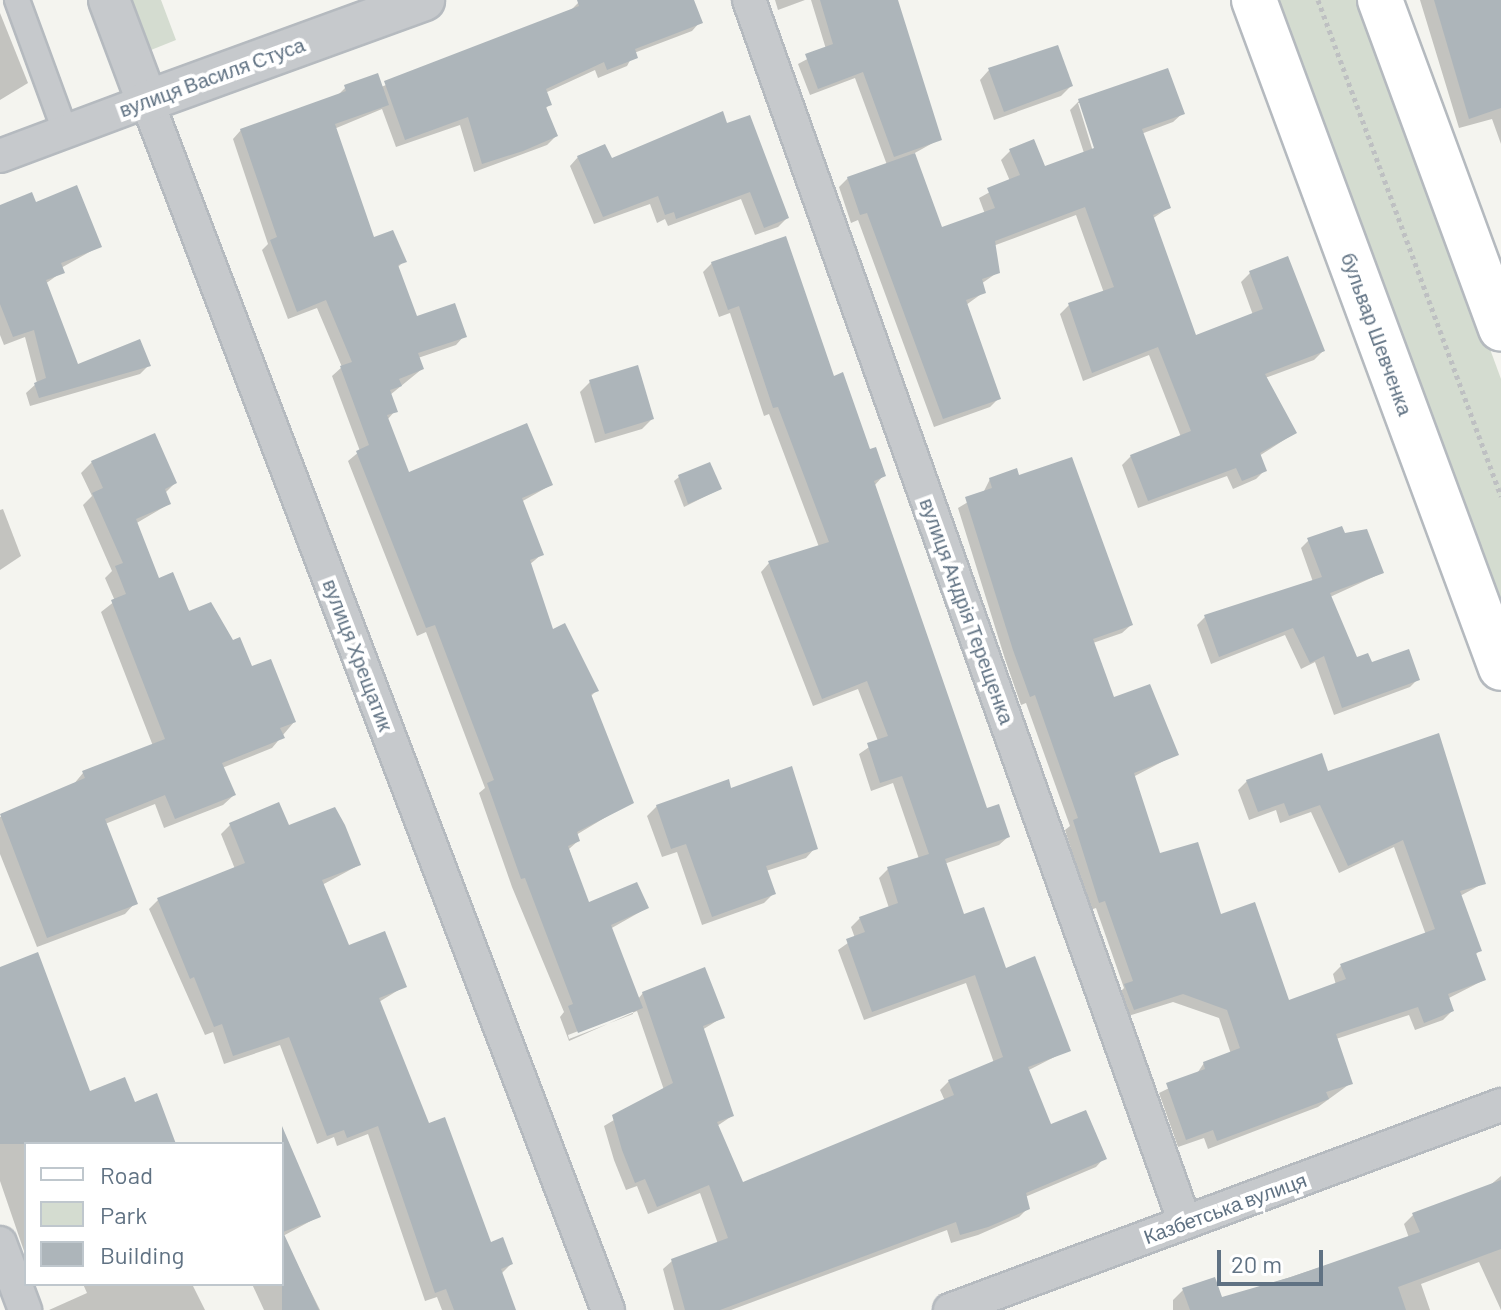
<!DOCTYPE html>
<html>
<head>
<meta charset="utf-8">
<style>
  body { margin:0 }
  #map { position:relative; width:1501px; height:1310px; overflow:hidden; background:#f4f4ef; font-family:Barlow,sans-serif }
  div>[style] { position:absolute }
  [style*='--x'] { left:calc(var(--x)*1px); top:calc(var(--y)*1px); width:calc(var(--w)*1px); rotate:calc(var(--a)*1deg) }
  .green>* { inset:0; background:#d4dcd0 }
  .shadow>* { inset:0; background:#0003 }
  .building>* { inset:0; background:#adb5ba }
  .path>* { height:5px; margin-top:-2.5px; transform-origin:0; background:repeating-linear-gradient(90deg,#bec0c2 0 4px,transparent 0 8px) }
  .roads { filter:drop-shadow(2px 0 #b5babf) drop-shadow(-2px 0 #b5babf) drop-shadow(0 2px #b5babf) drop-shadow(0 -2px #b5babf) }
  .pedestrian>* { height:24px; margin:-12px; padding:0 12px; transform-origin:12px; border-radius:12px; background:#c6c9cc }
  .minor>* { height:32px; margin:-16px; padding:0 16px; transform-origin:16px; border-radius:16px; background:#c6c9cc }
  .tertiary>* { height:40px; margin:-20px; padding:0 20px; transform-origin:20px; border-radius:20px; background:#c6c9cc }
  .secondary>* { height:44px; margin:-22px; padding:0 22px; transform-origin:22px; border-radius:22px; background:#fff }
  span { translate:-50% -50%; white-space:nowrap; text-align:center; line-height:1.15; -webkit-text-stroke:8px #fff; paint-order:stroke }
  .street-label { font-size:20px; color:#607283 }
  .legend { position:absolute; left:24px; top:1142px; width:260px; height:144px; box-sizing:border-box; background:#fff; border:2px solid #bfc7cd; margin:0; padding:10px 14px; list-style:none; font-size:24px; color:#607283 }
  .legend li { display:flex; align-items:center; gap:16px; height:40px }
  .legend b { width:40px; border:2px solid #bfc7cd }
  .scale { position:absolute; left:1217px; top:1250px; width:106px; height:36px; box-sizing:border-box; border:4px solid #607283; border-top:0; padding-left:10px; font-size:24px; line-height:28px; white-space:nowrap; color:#607283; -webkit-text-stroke:6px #fff; paint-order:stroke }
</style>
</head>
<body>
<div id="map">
  <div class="green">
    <div style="clip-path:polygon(130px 0,161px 0,176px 40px,151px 50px)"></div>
    <div style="clip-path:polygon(1274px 0,1362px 0,1501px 379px,1501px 615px)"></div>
  </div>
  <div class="shadow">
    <div style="clip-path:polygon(evenodd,581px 0,692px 0,700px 22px,692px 31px,634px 53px,627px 66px,598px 78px,595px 70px,545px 93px,550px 104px,544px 110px,556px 136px,547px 145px,474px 172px,460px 125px,396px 147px,382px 109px,334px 129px,373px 240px,404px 261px,397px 268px,416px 319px,464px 336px,456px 345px,418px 358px,422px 369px,390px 395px,395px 411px,387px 420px,408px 475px,551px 485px,521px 502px,541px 555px,529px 565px,552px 631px,597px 690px,590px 697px,631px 802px,576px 835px,578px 841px,569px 849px,588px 905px,647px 908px,610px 929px,638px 999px,643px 993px,723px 1017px,702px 1030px,732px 1116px,717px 1126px,742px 1185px,945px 1101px,940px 1090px,949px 1081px,994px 1063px,966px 983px,864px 1020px,838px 950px,855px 938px,851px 927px,860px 918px,889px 908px,879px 878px,888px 869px,919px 859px,893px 783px,871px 791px,859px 754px,878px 741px,858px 689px,813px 706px,761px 572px,769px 563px,819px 547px,769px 414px,764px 416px,730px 313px,719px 317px,703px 272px,712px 263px,833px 379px,883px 476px,874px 486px,986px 811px,1008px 837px,999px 845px,944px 864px,963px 917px,1068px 1050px,1027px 1071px,1050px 1127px,1104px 1158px,1096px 1167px,1025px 1197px,1028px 1208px,1019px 1217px,978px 1235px,951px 1243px,947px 1230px,731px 1310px,674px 1310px,663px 1269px,672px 1261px,718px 1244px,700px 1193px,648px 1214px,637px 1186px,626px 1190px,614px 1160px,604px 1126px,664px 1090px,637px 1011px,569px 1041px,560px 1017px,564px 1012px,512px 887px,479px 793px,485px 788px,426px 632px,417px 636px,348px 461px,360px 451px,332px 376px,342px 367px,317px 308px,288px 319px,262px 250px,268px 244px,233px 139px,241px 130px,336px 97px,346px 87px,381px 87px,569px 12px,581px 0,633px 1010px,633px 1014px,569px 1039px,568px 1035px,633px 1010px)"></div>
    <div style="clip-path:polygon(775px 0,805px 0,778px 10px)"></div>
    <div style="clip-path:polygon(evenodd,811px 0,896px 0,940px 139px,913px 154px,941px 229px,985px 214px,979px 198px,1010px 181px,1001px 160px,1010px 151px,1043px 169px,1084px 153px,1070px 110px,1080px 100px,1183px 113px,1173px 122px,1141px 134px,1168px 208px,1152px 219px,1195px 338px,1253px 315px,1241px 282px,1250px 273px,1323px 351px,1314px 360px,1265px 378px,1295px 433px,1259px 456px,1265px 470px,1256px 479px,1233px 489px,1227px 476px,1138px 508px,1122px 465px,1131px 456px,1181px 437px,1149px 355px,1083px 381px,1060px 314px,1069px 305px,1104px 293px,1076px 215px,993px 246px,998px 272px,981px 284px,984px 292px,966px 305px,999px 398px,990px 407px,934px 427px,858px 220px,851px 223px,839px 187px,848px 178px,887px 165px,855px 78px,810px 95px,798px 64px,826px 49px,811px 0,1078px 103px,1082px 103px,1098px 157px,1095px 158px,1078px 103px)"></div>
    <div style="clip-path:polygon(1420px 0,1501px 0,1501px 144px,1492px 119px,1459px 128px)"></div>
    <div style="clip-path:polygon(0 13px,28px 83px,0 100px)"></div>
    <div style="clip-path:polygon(989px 70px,1071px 86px,1061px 96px,994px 120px,980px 80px)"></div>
    <div style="clip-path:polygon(726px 126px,787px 218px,778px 227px,755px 235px,741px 199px,668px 226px,665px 219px,657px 223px,650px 204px,594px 224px,570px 166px,578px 157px,610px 161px)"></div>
    <div style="clip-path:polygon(0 219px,100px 246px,61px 268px,62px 272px,45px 284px,77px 367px,149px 365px,140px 374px,30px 406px,26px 393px,37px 383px,25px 337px,4px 345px,0 335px)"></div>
    <div style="clip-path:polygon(590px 382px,652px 419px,642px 429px,595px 443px,580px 392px)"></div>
    <div style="clip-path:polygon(92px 462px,175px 483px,164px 494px,169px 504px,135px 524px,158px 581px,251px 669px,294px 722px,272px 748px,222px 768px,234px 795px,223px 805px,164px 828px,155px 804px,105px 824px,135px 903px,125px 914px,37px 947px,0 854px,0 817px,73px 785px,83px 773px,153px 746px,101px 612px,115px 601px,105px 578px,112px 571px,83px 505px,92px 496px,81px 473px)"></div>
    <div style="clip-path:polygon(679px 477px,720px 489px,684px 507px,674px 481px)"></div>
    <div style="clip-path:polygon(990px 479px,1131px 625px,1122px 633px,1093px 643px,1113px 700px,1177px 754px,1133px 777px,1159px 856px,1220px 916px,1287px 1003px,1336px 985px,1333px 974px,1341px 966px,1426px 935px,1394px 847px,1339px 873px,1311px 812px,1280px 823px,1276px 810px,1249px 820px,1238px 790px,1247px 781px,1327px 774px,1484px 883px,1460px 896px,1480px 950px,1475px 955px,1484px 980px,1447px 999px,1452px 1011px,1443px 1020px,1415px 1030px,1409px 1015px,1336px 1039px,1351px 1083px,1318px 1107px,1208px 1149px,1204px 1138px,1178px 1147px,1159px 1093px,1196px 1075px,1204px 1063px,1231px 1054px,1219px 1018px,1173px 1002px,1125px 1017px,1117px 995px,1124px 988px,1096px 908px,1090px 910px,1065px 830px,1070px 826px,1026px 703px,1021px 705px,1005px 659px,958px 508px,983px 493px)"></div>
    <div style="clip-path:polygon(3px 509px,21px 556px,0 570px,0 510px)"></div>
    <div style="clip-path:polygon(1343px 535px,1382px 573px,1330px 597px,1356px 660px,1418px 679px,1410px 687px,1334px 715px,1315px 662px,1301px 669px,1285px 635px,1211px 664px,1197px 625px,1205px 617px,1313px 582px,1301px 548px,1309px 540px)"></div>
    <div style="clip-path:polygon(730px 790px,815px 848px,806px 858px,766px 871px,774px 893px,764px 903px,702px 925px,677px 852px,662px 857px,647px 816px,657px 806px)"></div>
    <div style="clip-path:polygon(230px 825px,288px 827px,359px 865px,322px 885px,347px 947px,405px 986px,379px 1002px,428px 1125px,490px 1244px,511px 1264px,501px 1274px,515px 1310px,442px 1310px,437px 1297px,425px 1301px,368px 1134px,337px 1146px,334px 1137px,317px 1144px,280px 1045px,224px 1064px,213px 1032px,205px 1035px,149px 909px,158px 900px,235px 869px,221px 834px)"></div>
    <div style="clip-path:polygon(0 969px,89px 1093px,133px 1104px,174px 1144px,26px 1144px,25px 1254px,0 1181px)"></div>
    <div style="clip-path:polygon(282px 1152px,318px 1217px,283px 1236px,320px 1310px,264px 1310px,252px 1284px,282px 1284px)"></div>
    <div style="clip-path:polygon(1501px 1176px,1501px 1310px,1479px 1262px,1421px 1284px,1430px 1310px,1173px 1310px,1173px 1300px,1183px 1290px,1221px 1300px,1409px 1238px,1404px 1224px,1414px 1214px,1489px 1186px)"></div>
    <div style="clip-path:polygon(83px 1284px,192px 1284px,205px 1310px,49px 1310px,87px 1293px)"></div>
  </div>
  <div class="building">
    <div style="clip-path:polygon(577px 0,694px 0,703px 23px,635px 49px,638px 58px,607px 70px,604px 62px,546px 89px,552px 105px,546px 107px,558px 136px,523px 151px,482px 164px,468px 117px,405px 140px,384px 81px,579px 6px)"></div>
    <div style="clip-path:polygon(820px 0,898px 0,942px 140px,894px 157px,863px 72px,818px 89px,805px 54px,833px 44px)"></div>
    <div style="clip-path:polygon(1434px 0,1501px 0,1501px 108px,1469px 119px)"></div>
    <div style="clip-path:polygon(1058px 45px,1073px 86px,1004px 112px,988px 68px)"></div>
    <div style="clip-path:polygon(1168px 68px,1185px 114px,1142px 129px,1171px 208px,1153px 215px,1196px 335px,1263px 309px,1249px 271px,1288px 256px,1325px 351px,1265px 374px,1297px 433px,1260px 453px,1267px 471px,1242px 481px,1236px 468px,1148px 501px,1130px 455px,1191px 431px,1158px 347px,1092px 373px,1068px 303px,1114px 287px,1085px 207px,995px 241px,1000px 273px,982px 279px,986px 293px,966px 300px,1001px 399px,943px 419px,867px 213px,860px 215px,847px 177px,915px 153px,942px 227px,995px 208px,987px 188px,1020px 175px,1009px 149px,1034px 139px,1045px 166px,1094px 148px,1078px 99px)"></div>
    <div style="clip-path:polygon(378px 73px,389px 105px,335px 124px,374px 237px,393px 230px,407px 262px,398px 265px,417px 316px,455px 303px,467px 337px,418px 353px,424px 369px,399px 379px,402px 386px,390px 390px,398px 412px,387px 415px,409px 472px,527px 423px,553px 485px,522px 498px,544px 555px,530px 560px,553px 629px,565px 623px,599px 691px,591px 694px,634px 803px,577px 832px,580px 841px,568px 846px,589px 902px,637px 882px,649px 908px,611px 925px,643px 1008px,578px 1033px,568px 1006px,573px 1004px,525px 878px,521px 879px,487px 783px,494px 780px,435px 625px,426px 628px,356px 451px,369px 445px,340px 366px,352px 362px,326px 300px,297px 312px,270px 240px,277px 237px,240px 129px,346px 91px,344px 85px)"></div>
    <div style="clip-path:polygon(723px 111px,727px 123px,750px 115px,789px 218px,764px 228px,750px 192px,676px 219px,674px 212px,665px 215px,658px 196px,603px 217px,577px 156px,605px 144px,612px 158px)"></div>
    <div style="clip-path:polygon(77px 185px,102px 247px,61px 263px,65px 273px,46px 280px,78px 364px,140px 339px,151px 366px,39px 398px,34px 383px,46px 378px,34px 330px,13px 337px,0 304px,0 205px,32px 192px,36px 202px)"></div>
    <div style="clip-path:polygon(786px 236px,834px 376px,843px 372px,870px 449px,876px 447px,886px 476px,874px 481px,987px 808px,999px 804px,1010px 837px,945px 859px,964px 914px,984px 907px,1006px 968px,1035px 956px,1071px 1051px,1028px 1067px,1051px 1124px,1086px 1110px,1107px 1159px,1026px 1193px,1030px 1209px,988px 1227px,960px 1235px,956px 1222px,720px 1310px,685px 1310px,671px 1259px,728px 1238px,709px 1185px,657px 1207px,645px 1179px,635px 1183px,622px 1150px,612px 1115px,673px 1083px,642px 992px,705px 967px,725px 1018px,703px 1026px,734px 1116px,717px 1122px,743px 1182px,954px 1095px,948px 1080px,1003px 1057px,975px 975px,872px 1012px,846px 939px,865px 932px,859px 917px,898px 903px,887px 867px,929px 854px,902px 776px,880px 783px,867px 743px,888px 736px,867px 681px,822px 699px,768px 561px,829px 542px,778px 407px,773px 408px,739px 306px,728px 310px,711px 262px)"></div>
    <div style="clip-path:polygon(638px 365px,654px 419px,605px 434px,589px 380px)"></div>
    <div style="clip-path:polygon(155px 433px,177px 483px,165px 489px,171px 504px,136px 519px,159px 578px,173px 572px,189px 611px,211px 602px,233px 640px,240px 637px,252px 666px,271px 659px,296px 722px,280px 728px,285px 738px,222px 763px,236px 795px,175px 819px,165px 795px,105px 819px,138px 904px,47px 938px,0 814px,85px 778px,82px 771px,165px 739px,111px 600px,126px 594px,115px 566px,123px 563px,92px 493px,103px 488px,91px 461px)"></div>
    <div style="clip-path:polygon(1072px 457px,1133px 625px,1093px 639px,1114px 697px,1150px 684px,1179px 755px,1134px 773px,1160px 853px,1198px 842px,1221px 914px,1255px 902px,1289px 1000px,1346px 979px,1340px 964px,1435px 929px,1403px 840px,1348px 866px,1320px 805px,1289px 816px,1284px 803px,1258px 812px,1246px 780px,1322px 753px,1328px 771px,1439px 733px,1486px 884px,1460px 891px,1482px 951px,1476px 953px,1486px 980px,1448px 994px,1454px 1011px,1424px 1023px,1418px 1007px,1336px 1034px,1353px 1084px,1326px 1092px,1329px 1099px,1217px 1141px,1213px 1130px,1186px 1140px,1166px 1083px,1205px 1069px,1203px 1062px,1240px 1048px,1227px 1010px,1183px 994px,1134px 1010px,1124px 984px,1133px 981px,1105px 901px,1099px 903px,1073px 820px,1078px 818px,1035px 695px,1030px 697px,1013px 650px,965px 497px,992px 488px,989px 478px,1017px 468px,1019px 475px)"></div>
    <div style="clip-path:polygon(710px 462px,722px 489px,688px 504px,678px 475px)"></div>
    <div style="clip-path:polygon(1342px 526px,1345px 533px,1367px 529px,1384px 573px,1330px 593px,1357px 657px,1368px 653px,1372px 662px,1409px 649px,1420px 680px,1342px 708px,1324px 656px,1310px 663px,1293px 628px,1219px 657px,1204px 615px,1322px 577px,1307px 538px)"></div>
    <div style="clip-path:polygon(792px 766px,818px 849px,766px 866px,776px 894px,712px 917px,686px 844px,671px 849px,656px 805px,729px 779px,731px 788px)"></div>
    <div style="clip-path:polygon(279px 802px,289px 825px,335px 807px,345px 825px,361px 865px,322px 880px,349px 945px,385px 931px,407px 987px,379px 998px,429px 1123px,445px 1117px,491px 1242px,503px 1237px,513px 1264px,501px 1269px,516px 1310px,454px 1310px,446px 1289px,435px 1293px,378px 1126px,347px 1138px,344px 1130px,327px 1136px,289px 1037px,233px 1056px,222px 1024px,214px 1027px,194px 977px,190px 979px,157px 898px,245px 863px,229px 823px)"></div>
    <div style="clip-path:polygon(38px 952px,90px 1091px,125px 1077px,135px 1102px,157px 1093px,176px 1144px,0 1144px,0 967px)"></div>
    <div style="clip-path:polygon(282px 1126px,321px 1217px,283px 1232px,319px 1310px,282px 1310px)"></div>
    <div style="clip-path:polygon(1501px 1180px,1501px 1249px,1398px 1287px,1406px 1310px,1190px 1310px,1182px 1288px,1215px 1277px,1222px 1297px,1291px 1277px,1420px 1232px,1412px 1213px)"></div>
  </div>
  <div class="path">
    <div style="--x:1318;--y:0;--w:529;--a:69.75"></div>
  </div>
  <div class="roads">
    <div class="pedestrian">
      <div style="--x:17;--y:0;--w:140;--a:69.9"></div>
    </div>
    <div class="minor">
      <div style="--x:749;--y:0;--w:1298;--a:70.38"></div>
      <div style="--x:0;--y:156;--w:157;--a:-20.5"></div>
      <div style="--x:147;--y:101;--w:1294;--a:69.13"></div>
      <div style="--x:0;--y:1243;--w:72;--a:69.5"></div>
      <div style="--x:950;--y:1310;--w:588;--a:-20.41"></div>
    </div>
    <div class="tertiary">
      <div style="--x:109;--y:0;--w:108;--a:69.4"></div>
      <div style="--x:147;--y:101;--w:295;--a:-20"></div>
    </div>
    <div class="secondary">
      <div style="--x:1254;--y:0;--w:712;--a:69.71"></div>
      <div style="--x:1380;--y:0;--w:350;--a:69.8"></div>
    </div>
  </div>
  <div class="street-label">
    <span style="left:212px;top:77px;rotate:-20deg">вулиця Василя Стуса</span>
    <span style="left:1377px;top:334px;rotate:70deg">бульвар Шевченка</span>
    <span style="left:967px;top:611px;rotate:70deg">вулиця Андрія Терещенка</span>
    <span style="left:358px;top:655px;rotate:69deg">вулиця Хрещатик</span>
    <span style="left:1225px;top:1208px;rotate:-20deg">Казбетська вулиця</span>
  </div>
  <ul class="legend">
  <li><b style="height:10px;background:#fff"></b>Road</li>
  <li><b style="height:22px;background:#d4dcd0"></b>Park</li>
  <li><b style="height:22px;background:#adb5ba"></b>Building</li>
  </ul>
  <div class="scale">20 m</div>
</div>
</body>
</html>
